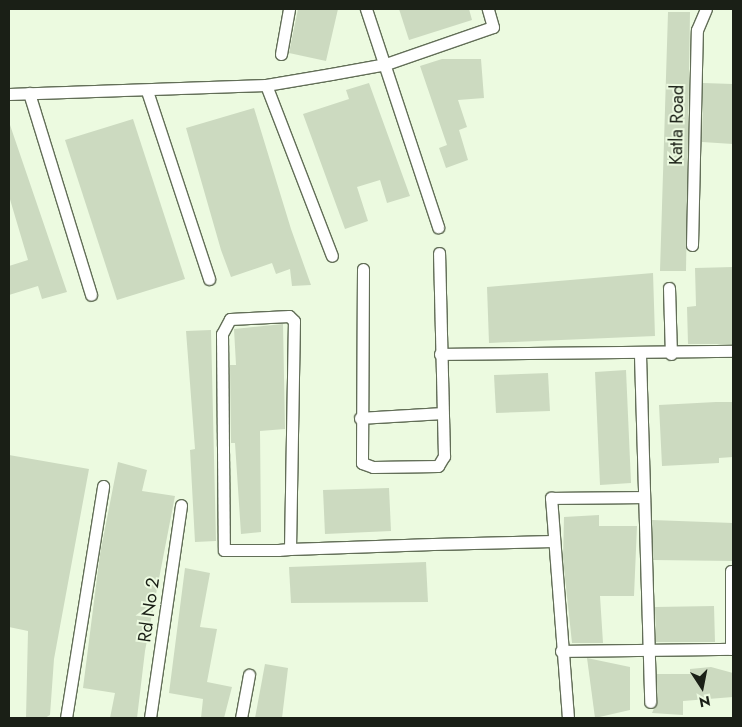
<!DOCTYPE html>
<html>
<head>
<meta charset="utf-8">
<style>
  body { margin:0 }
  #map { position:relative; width:742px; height:727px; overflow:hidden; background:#ecfae0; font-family:Jost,sans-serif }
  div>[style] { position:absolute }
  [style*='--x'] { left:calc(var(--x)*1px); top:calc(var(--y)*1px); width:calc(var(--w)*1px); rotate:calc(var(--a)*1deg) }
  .building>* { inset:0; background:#ccdac0 }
  .roads { filter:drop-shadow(1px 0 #626e57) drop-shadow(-1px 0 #626e57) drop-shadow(0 1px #626e57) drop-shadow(0 -1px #626e57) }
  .street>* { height:11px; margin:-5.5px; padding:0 5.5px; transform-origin:5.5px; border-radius:5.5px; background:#fff }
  span { translate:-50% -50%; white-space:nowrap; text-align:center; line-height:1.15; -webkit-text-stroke:4px #ecfae0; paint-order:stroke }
  .street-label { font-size:18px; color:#1a1f16 }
  .frame { position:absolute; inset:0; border:10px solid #1a1f16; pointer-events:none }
  .north { position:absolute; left:677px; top:662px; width:50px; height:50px; -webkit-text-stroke:4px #ecfae0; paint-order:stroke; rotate:169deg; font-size:14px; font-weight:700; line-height:20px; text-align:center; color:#1a1f16 }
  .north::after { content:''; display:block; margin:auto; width:18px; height:22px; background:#1a1f16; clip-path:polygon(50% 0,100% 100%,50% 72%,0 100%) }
</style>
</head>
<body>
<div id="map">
  <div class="building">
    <div style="clip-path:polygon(298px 9px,338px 9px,326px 61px,289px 53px)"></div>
    <div style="clip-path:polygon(399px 9px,469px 9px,472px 20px,409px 40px)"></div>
    <div style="clip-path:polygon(668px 12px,690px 12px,686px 271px,660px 271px)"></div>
    <div style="clip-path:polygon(442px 59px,481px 59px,484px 98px,458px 100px,467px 127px,459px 130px,468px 160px,446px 168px,439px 148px,447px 145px,420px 66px)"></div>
    <div style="clip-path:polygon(369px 83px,410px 196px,387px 203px,380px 180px,357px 187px,368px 221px,345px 229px,303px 114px,349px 99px,346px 90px)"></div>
    <div style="clip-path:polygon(703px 83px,733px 84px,733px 144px,702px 142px)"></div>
    <div style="clip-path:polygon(254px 108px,291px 229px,311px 285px,292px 286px,290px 269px,276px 274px,272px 263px,231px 277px,221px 250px,186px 128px)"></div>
    <div style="clip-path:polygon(133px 119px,185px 279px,117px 300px,65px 140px)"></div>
    <div style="clip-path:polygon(9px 122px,67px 292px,42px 299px,38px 286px,9px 295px,9px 266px,28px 260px,9px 196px)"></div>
    <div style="clip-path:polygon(733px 267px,733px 344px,688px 344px,687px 307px,696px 306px,695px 268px)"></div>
    <div style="clip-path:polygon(653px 273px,655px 336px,489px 343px,487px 287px)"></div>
    <div style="clip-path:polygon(283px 324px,285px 429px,260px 431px,261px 532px,241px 534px,235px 443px,231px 443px,230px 365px,236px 365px,234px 329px)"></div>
    <div style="clip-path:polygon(211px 330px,216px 541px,195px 542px,190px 450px,195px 449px,186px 331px)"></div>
    <div style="clip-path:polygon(626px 370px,631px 483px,600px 485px,595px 372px)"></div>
    <div style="clip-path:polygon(548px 373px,550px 411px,496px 413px,494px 375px)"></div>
    <div style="clip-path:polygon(716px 402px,733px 402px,733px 457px,719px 458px,719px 463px,662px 466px,659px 405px)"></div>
    <div style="clip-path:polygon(9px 455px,89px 469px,54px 659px,50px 715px,45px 718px,26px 718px,28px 631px,9px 627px)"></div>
    <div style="clip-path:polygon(118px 462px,147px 470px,142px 491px,175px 496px,145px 651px,137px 718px,110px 718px,115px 693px,83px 688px,100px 554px)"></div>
    <div style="clip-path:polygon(389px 488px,391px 531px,325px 534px,323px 490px)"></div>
    <div style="clip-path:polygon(599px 515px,599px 526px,637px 526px,634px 596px,600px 596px,603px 643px,572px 643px,563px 559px,564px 517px)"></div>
    <div style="clip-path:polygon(652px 520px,733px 523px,733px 561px,653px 560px)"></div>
    <div style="clip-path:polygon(426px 562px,428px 602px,291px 603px,289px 567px)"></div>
    <div style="clip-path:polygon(185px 568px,210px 573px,200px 627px,217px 629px,207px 682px,232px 687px,224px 718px,201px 718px,203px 699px,169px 693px)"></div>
    <div style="clip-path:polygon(714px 606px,715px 642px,656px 642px,655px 607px)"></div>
    <div style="clip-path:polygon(587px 658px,630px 667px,630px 710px,595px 718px)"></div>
    <div style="clip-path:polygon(265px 664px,288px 668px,282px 718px,255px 718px)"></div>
    <div style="clip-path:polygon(711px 667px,733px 673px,733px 697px,683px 701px,683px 715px,652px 713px,657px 702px,657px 674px,690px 674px,690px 669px)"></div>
  </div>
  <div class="roads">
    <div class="street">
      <div style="--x:366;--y:9;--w:230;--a:71.7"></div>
      <div style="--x:281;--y:54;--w:46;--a:-79.9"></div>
      <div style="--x:266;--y:85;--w:183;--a:68.9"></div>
      <div style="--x:147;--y:91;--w:198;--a:71.7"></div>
      <div style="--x:29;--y:93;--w:211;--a:72.9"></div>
      <div style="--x:9;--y:94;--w:257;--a:-2"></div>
      <div style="--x:266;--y:85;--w:66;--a:-9.6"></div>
      <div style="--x:331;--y:74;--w:56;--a:-10.3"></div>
      <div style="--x:386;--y:64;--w:113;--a:-19.1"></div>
      <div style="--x:493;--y:27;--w:19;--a:-106"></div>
      <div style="--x:692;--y:245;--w:215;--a:-88.7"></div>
      <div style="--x:697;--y:30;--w:23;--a:-67"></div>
      <div style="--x:363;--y:269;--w:194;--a:90.3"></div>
      <div style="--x:362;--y:463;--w:12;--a:20"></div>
      <div style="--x:373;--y:467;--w:65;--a:-0.9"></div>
      <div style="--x:438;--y:466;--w:12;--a:-59"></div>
      <div style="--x:444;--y:456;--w:203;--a:-91.4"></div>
      <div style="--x:669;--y:288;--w:66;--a:88.3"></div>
      <div style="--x:440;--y:354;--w:293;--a:-0.6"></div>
      <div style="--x:640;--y:355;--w:347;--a:88.3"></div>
      <div style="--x:360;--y:418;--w:82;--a:-3.5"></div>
      <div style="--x:290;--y:549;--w:228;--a:-89"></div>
      <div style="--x:294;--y:321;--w:7;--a:-135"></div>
      <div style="--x:289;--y:316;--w:59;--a:177.1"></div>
      <div style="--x:230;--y:319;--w:17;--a:118"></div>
      <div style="--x:222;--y:334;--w:216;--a:89.5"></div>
      <div style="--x:224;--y:550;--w:54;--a:0"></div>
      <div style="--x:278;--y:550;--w:12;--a:-5"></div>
      <div style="--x:290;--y:549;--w:143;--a:-2"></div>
      <div style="--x:433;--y:544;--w:120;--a:-1.4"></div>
      <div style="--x:731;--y:571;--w:78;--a:90"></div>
      <div style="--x:561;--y:651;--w:172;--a:-0.7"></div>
      <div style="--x:66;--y:718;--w:235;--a:-80.9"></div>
      <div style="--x:150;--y:718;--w:215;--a:-81.7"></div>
      <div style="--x:241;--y:718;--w:44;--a:-79.5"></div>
      <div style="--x:568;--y:718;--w:221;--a:-94.4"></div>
      <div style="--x:551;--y:498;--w:92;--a:-0.6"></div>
    </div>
  </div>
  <div class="street-label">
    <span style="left:677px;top:125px;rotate:-89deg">Katla Road</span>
    <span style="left:149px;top:610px;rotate:-82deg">Rd No 2</span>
  </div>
  <div class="frame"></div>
  <div class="north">N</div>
</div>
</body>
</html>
